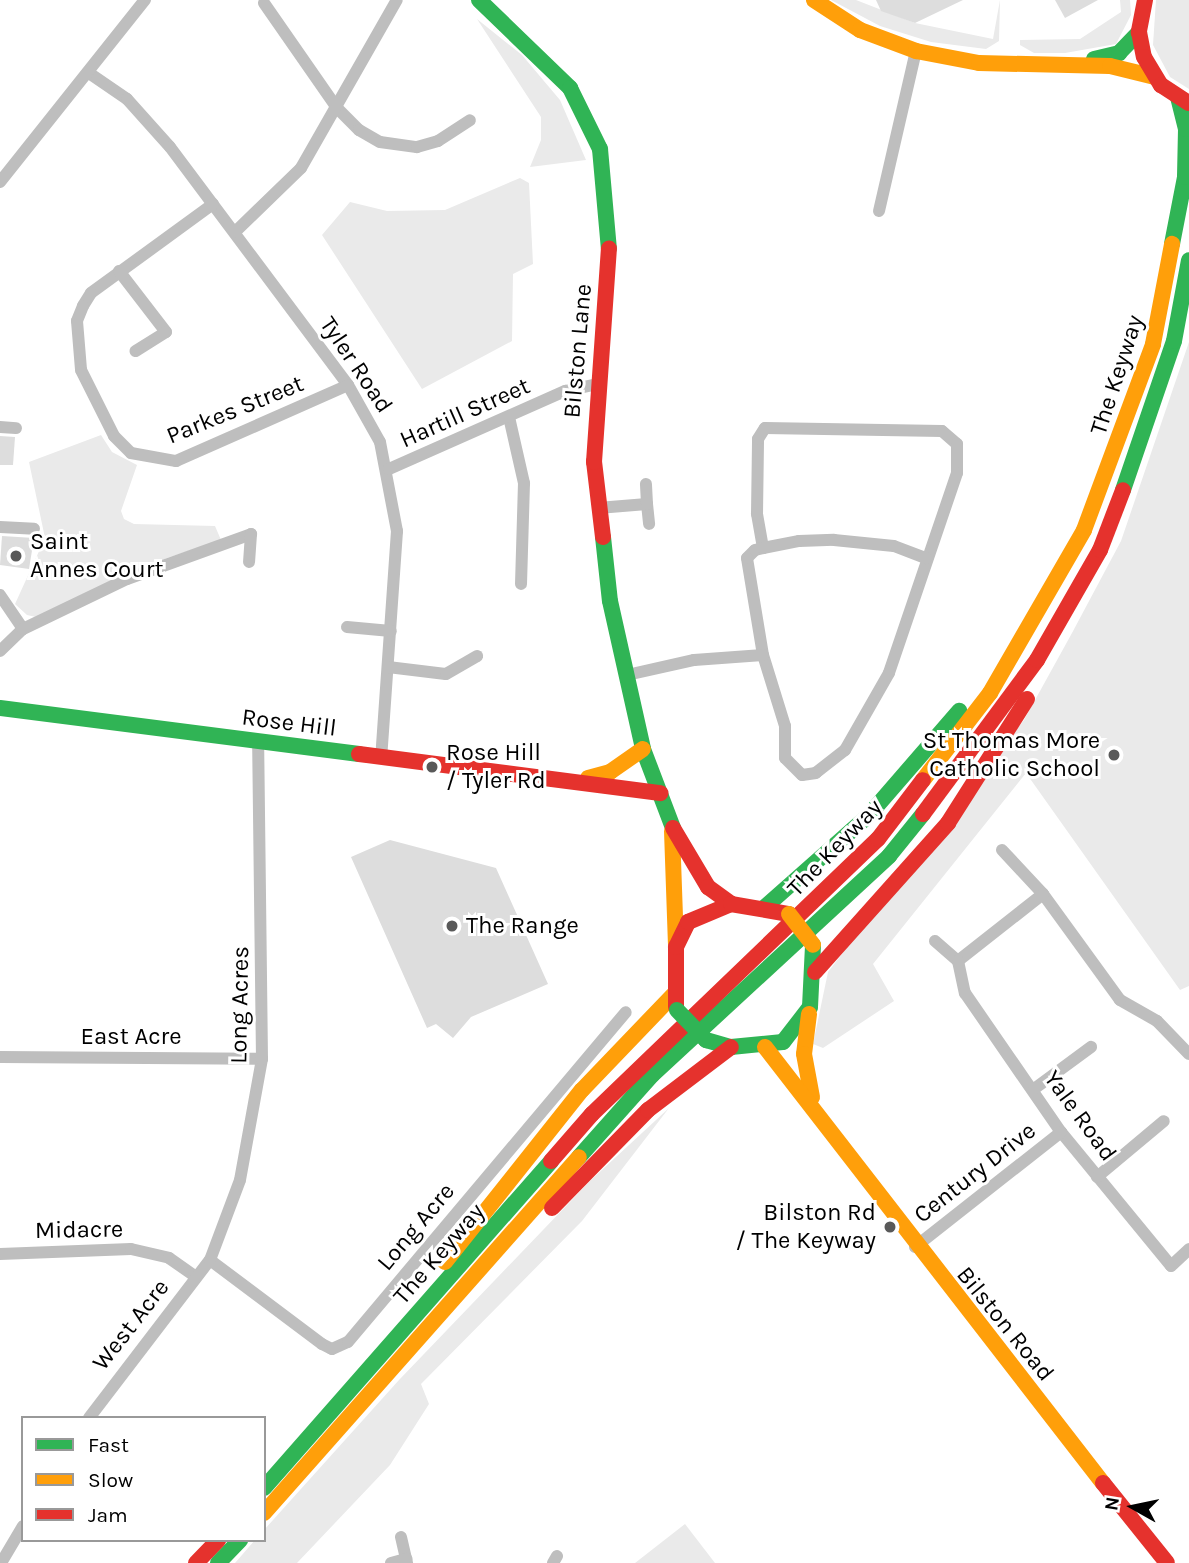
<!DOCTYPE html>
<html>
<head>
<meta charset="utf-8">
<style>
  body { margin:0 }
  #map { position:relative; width:1189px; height:1563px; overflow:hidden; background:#fff; font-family:Karla,sans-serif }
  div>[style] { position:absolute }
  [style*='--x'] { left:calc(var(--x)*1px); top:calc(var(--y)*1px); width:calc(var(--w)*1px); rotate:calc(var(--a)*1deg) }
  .green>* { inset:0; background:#eaeaea }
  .building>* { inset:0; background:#ddd }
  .street>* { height:12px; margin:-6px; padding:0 6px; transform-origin:6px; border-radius:6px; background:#bebebe }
  .fast>* { height:16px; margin:-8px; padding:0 8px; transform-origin:8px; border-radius:8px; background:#30b455 }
  .slow>* { height:16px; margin:-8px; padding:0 8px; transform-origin:8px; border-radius:8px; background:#ff9f0a }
  .jam>* { height:16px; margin:-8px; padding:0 8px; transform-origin:8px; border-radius:8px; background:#e5322d }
  .fast-bridge>* { height:16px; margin:-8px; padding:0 8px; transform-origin:8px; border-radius:8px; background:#30b455 }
  .slow-bridge>* { height:16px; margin:-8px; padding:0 8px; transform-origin:8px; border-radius:8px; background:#ff9f0a }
  .dots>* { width:19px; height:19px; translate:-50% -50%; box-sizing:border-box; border:4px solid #fff; border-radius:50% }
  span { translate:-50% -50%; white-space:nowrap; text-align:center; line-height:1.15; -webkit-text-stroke:6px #fff; paint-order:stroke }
  .street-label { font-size:24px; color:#000 }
  .poi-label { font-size:24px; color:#000 }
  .left { translate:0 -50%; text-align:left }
  .right { translate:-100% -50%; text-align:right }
  .legend { position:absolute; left:21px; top:1416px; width:245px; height:126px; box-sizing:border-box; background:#fff; border:2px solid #999; margin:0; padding:9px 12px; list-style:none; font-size:21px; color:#000 }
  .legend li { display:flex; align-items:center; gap:14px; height:35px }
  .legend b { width:35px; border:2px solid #999 }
  .north { position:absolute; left:1098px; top:1472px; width:70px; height:70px; -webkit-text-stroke:5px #fff; paint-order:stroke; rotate:279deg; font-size:19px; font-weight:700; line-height:28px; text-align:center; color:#000 }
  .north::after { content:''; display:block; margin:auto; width:24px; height:32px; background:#000; clip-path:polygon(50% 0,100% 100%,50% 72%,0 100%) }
</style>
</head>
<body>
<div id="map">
  <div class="green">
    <div style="clip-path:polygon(831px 0,856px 0,915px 23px,993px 39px,1000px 0,999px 41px,986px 49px,931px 42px,880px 26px)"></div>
    <div style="clip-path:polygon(1120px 0,1130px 0,1131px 15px,1116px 44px,1065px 53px,1034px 53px,1020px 45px,1020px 40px,1080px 39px,1121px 12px)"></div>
    <div style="clip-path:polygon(1156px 0,1189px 0,1189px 89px,1170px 77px,1153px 45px)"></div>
    <div style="clip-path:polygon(477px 19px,522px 55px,560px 100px,586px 160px,530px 167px,541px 140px,541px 117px)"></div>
    <div style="clip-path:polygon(520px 178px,529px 183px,533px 264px,513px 274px,512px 341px,422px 389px,322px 235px,350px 202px,387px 211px,445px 210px)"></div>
    <div style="clip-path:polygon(1189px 342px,1189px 986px,1180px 990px,1026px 773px,873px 964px,894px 1001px,823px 1048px,813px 1044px,828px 972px,1024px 720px,1072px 633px,1121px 541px)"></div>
    <div style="clip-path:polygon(101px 435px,112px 452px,137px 465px,121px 511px,124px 519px,134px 524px,215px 526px,221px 540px,167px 558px,36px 617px,27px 615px,15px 604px,45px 538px,29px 462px)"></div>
    <div style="clip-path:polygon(669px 1108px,582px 1221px,421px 1384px,429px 1404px,390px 1465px,297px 1563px,235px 1563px,255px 1540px,264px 1540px,264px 1530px,399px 1380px,590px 1181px)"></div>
    <div style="clip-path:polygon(685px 1524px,715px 1563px,635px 1563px)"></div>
  </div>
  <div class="building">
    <div style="clip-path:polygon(876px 0,963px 0,915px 23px,881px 11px)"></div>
    <div style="clip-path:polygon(1055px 0,1098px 0,1065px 18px)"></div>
    <div style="clip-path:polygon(0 436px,15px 437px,13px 465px,0 465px)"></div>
    <div style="clip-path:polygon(2px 536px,34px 538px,29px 569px,0 565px)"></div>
    <div style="clip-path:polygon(390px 840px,496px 868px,548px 984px,471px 1017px,453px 1038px,436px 1024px,427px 1028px,351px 857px)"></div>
  </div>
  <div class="street">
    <div style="--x:264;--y:3;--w:128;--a:55.2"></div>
    <div style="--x:337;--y:108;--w:31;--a:45"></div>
    <div style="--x:359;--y:130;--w:24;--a:30"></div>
    <div style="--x:380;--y:142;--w:37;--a:8"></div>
    <div style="--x:417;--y:147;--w:22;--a:-16"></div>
    <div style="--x:438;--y:141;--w:38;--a:-33"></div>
    <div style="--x:89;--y:73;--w:46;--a:34.4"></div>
    <div style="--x:127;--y:99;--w:64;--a:48.1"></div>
    <div style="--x:170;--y:147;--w:297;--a:53.2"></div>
    <div style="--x:348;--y:385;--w:65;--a:60.7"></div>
    <div style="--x:380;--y:442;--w:91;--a:79.2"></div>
    <div style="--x:397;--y:531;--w:227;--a:94"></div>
    <div style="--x:0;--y:182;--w:233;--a:-51.5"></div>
    <div style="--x:213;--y:204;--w:151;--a:143.9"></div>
    <div style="--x:91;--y:293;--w:15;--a:122"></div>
    <div style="--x:83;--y:306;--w:16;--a:112"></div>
    <div style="--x:77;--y:321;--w:49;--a:85.3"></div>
    <div style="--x:81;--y:370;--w:74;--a:63.4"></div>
    <div style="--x:114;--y:436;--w:24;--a:45"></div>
    <div style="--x:131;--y:453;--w:46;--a:10.1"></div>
    <div style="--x:176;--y:461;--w:188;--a:-23.8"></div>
    <div style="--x:879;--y:211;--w:164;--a:-77"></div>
    <div style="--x:235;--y:232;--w:92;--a:-44.1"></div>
    <div style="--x:301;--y:168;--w:193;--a:-60.3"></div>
    <div style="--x:119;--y:271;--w:77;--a:52.4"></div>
    <div style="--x:166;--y:332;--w:36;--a:148"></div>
    <div style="--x:509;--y:417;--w:68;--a:77.2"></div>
    <div style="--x:524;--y:483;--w:101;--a:91.7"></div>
    <div style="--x:0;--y:427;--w:16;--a:4"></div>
    <div style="--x:389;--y:469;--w:193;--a:-23.9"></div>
    <div style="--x:565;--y:391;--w:34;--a:-12"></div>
    <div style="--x:647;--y:504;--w:20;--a:84"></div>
    <div style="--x:598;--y:508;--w:49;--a:-4.7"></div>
    <div style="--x:647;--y:504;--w:20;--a:-93"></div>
    <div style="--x:0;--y:527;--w:34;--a:3"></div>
    <div style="--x:763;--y:548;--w:35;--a:-100"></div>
    <div style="--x:757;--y:514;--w:75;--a:-89.2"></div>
    <div style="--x:758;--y:439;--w:13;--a:-58"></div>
    <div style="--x:765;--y:428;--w:177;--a:1"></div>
    <div style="--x:942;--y:431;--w:20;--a:41"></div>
    <div style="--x:957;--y:444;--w:29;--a:90"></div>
    <div style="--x:957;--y:473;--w:211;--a:108.8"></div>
    <div style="--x:889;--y:673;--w:89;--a:119.7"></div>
    <div style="--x:845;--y:750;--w:37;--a:142"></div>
    <div style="--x:816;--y:773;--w:14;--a:172"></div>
    <div style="--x:802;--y:775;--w:24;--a:-135"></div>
    <div style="--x:785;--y:758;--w:32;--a:-90"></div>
    <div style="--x:785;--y:726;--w:74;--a:-107.2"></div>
    <div style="--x:763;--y:655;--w:98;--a:-99.4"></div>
    <div style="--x:747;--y:558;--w:11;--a:-45"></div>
    <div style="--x:755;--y:550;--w:8;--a:-14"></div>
    <div style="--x:763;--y:548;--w:37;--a:-11"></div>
    <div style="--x:799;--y:541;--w:35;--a:-2"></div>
    <div style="--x:834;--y:540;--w:60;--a:5.7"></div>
    <div style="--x:894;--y:546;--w:34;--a:21"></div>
    <div style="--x:0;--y:595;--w:41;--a:55.9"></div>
    <div style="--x:347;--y:627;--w:44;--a:5.2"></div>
    <div style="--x:0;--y:651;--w:32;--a:-44"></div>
    <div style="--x:23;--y:629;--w:115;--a:-25.7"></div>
    <div style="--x:127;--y:579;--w:132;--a:-19.9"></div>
    <div style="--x:251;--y:534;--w:28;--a:94"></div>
    <div style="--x:388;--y:667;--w:58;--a:6.9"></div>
    <div style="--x:446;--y:674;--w:36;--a:-30"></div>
    <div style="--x:627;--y:675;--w:69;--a:-12.6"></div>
    <div style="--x:694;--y:660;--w:69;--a:-4.1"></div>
    <div style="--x:1002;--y:850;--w:60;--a:47"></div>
    <div style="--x:935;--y:941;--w:30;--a:41"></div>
    <div style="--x:1189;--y:1054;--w:46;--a:-134.1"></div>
    <div style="--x:1157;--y:1021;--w:43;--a:-150.4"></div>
    <div style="--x:1120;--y:1000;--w:131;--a:-126"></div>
    <div style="--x:1043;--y:894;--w:108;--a:141.8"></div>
    <div style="--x:958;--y:961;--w:33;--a:78"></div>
    <div style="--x:965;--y:993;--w:169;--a:55.4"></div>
    <div style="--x:1061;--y:1132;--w:173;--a:50.6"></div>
    <div style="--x:1171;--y:1266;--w:25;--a:-43"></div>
    <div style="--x:0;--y:1057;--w:262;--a:0.4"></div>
    <div style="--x:1034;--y:1089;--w:71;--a:-36.4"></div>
    <div style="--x:1097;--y:1177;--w:87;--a:-39.9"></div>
    <div style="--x:915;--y:1247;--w:186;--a:-38.2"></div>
    <div style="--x:0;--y:1254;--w:131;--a:-2.2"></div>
    <div style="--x:131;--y:1249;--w:39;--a:13"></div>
    <div style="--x:169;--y:1258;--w:32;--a:35"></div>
    <div style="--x:210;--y:1260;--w:140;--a:36.9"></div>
    <div style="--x:322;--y:1344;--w:11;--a:27"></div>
    <div style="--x:332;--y:1349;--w:17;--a:-24"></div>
    <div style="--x:348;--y:1342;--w:431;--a:-49.9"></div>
    <div style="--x:89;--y:1418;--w:199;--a:-52.6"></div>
    <div style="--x:210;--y:1260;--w:85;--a:-69.4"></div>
    <div style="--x:240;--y:1180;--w:123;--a:-79.7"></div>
    <div style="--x:262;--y:1059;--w:316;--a:-90.7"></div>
    <div style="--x:401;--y:1537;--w:27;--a:77"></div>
    <div style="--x:1;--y:1563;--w:43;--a:-59.3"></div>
    <div style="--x:391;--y:1563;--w:16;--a:-15"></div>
    <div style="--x:553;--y:1563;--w:8;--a:-60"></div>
  </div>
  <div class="fast">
    <div style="--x:479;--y:0;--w:127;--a:44"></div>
    <div style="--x:570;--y:88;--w:68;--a:63.8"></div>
    <div style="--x:600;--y:149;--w:100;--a:84.9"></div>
    <div style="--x:1094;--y:59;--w:26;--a:-13"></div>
    <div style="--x:1119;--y:53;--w:29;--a:-46"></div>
    <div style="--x:1172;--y:244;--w:68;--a:-79"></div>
    <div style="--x:1185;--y:177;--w:48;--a:-88.8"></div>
    <div style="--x:1186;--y:129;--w:32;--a:-104"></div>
    <div style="--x:1123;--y:490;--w:157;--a:-71.1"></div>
    <div style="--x:1174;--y:341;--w:82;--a:-79.5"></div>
    <div style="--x:603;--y:537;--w:64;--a:83.8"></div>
    <div style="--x:610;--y:601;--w:152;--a:77.4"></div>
    <div style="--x:643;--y:749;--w:85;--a:69.2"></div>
    <div style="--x:0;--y:708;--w:362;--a:7.3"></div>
    <div style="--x:765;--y:907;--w:139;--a:-41.5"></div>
    <div style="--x:869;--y:815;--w:138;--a:-49.1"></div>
    <div style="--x:706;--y:1040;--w:26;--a:16"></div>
    <div style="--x:731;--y:1047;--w:52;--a:-5.5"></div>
    <div style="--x:783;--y:1042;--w:44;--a:-52.4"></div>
    <div style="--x:810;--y:1007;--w:62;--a:-87.2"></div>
    <div style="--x:579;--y:1157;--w:110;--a:-48.3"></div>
    <div style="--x:652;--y:1075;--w:323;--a:-42.7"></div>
    <div style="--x:889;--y:856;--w:54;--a:-51"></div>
    <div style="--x:264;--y:1488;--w:435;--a:-48.7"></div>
    <div style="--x:218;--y:1563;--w:32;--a:-46"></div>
  </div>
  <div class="slow">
    <div style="--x:814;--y:0;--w:55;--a:33.1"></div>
    <div style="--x:860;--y:30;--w:60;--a:20.6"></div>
    <div style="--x:916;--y:51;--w:64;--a:10.8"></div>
    <div style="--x:979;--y:63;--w:131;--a:1.3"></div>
    <div style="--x:1110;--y:66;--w:46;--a:13.7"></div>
    <div style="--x:588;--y:778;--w:23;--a:-15"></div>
    <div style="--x:610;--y:772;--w:40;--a:-34.9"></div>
    <div style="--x:923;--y:780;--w:110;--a:-52.4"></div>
    <div style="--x:990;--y:693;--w:188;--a:-60"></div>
    <div style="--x:1084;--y:530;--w:198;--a:-69.6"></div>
    <div style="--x:1153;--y:344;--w:102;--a:-79.2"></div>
    <div style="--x:672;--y:831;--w:112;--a:88"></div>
    <div style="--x:809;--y:1014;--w:40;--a:97.1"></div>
    <div style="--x:804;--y:1054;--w:44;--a:79.5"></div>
    <div style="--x:765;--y:1047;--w:552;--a:52.22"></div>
    <div style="--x:445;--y:1262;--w:220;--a:-51.5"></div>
    <div style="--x:582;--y:1090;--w:132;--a:-46.2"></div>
    <div style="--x:264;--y:1513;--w:475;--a:-48.5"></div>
  </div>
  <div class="jam">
    <div style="--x:1145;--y:0;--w:33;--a:101"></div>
    <div style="--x:1139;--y:32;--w:25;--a:79"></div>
    <div style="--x:1144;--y:57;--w:33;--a:59"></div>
    <div style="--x:1161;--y:85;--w:33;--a:33"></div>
    <div style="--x:603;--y:537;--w:76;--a:-96.8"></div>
    <div style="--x:594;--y:462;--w:214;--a:-86"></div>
    <div style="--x:359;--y:754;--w:304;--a:7.4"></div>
    <div style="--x:923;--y:814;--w:192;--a:-53.5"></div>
    <div style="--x:1037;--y:660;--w:127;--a:-60.2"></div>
    <div style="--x:1100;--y:550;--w:64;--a:-69"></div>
    <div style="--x:673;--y:828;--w:69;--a:59.3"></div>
    <div style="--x:708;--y:887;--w:29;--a:36"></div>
    <div style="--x:815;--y:972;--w:200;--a:-48.2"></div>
    <div style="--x:948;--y:823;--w:147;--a:-57.5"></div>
    <div style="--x:676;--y:1007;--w:60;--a:-90"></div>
    <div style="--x:676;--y:947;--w:28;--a:-64"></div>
    <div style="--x:688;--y:922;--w:47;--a:-22.7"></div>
    <div style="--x:731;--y:904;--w:59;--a:9.8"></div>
    <div style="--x:551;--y:1161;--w:62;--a:-48.9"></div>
    <div style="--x:592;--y:1114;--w:397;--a:-43.9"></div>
    <div style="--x:878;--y:839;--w:74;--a:-52.7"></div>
    <div style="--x:552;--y:1208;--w:137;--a:-45.6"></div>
    <div style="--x:648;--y:1110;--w:104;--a:-37.2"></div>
    <div style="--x:1103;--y:1483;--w:102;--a:51.3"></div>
    <div style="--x:196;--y:1563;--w:32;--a:-46"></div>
  </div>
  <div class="fast-bridge">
    <div style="--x:677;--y:1010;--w:42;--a:46"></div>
  </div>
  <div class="slow-bridge">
    <div style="--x:789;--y:914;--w:39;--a:52"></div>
  </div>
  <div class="dots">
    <div style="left:16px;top:556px;background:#595959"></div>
    <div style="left:1114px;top:755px;background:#595959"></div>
    <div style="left:432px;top:767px;background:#595959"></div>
    <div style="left:452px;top:926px;background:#595959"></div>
    <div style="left:890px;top:1227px;background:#595959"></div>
  </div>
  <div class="street-label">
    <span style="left:578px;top:351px;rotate:-85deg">Bilston Lane</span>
    <span style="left:356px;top:365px;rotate:56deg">Tyler Road</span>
    <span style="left:1117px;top:375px;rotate:-72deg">The Keyway</span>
    <span style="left:235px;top:410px;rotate:-22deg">Parkes Street</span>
    <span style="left:465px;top:413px;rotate:-24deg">Hartill Street</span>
    <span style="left:289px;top:723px;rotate:7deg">Rose Hill</span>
    <span style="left:835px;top:848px;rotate:-46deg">The Keyway</span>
    <span style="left:240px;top:1005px;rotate:-89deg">Long Acres</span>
    <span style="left:131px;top:1037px">East Acre</span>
    <span style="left:1080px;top:1116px;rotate:54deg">Yale Road</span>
    <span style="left:975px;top:1173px;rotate:-38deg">Century Drive</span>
    <span style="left:416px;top:1227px;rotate:-50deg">Long Acre</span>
    <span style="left:79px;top:1230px;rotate:-1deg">Midacre</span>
    <span style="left:439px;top:1254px;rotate:-49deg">The Keyway</span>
    <span style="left:1005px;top:1324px;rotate:51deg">Bilston Road</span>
    <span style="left:131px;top:1325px;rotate:-52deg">West Acre</span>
  </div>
  <div class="poi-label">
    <span class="left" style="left:30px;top:556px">Saint<br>Annes Court</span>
    <span class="right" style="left:1100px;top:755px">St Thomas More<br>Catholic School</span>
    <span class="left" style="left:446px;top:767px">Rose Hill<br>/ Tyler Rd</span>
    <span class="left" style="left:466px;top:926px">The Range</span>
    <span class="right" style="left:876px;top:1227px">Bilston Rd<br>/ The Keyway</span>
  </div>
  <ul class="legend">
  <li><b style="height:9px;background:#30b455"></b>Fast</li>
  <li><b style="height:9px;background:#ff9f0a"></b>Slow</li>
  <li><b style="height:9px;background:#e5322d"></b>Jam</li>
  </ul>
  <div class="north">N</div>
</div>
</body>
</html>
